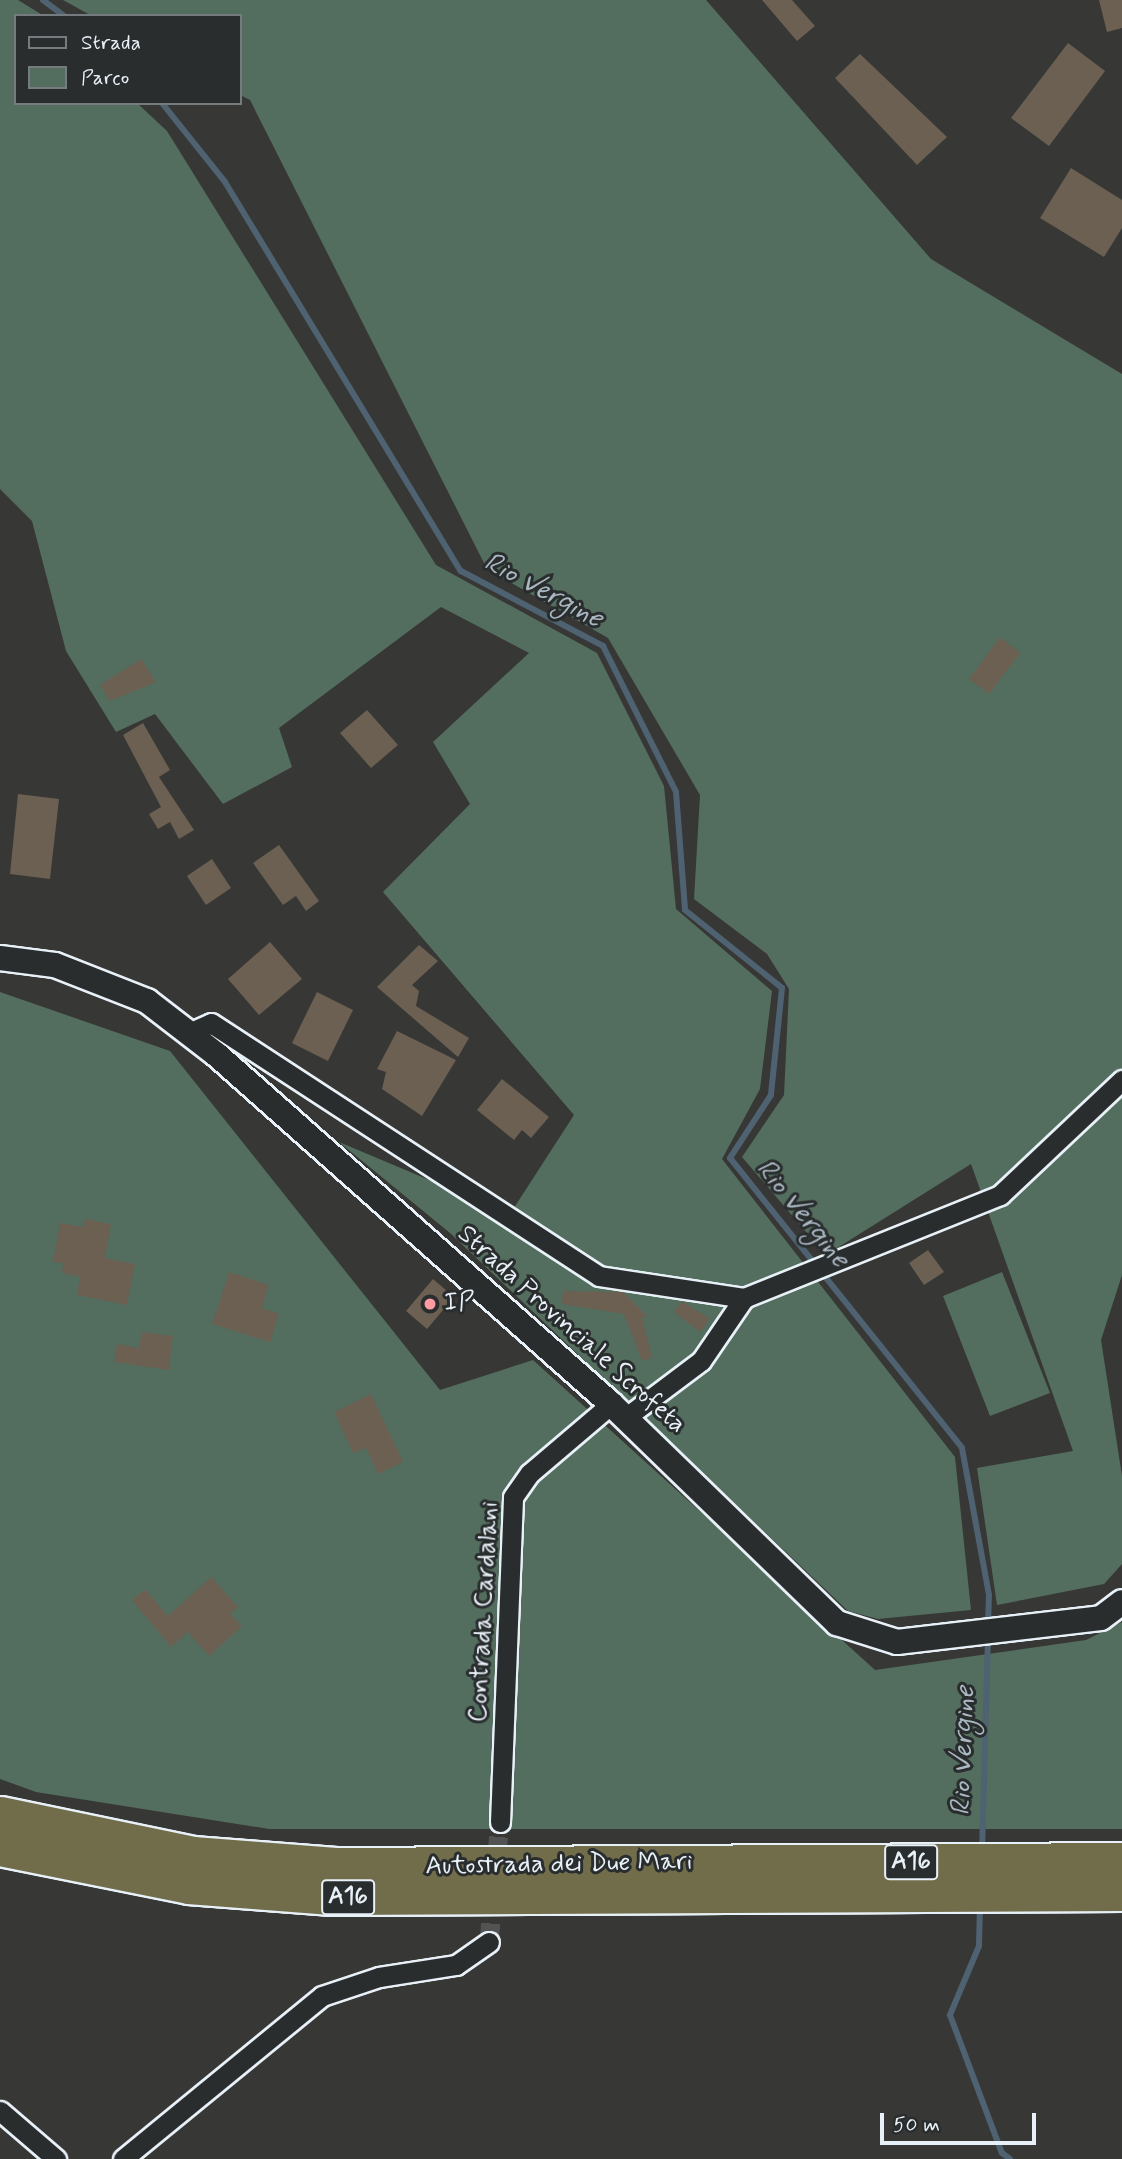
<!DOCTYPE html>
<html>
<head>
<meta charset="utf-8">
<style>
  body { margin:0 }
  #map { position:relative; width:1122px; height:2159px; overflow:hidden; background:#373735; font-family:Mynerve,sans-serif }
  div>[style] { position:absolute }
  [style*='--x'] { left:calc(var(--x)*1px); top:calc(var(--y)*1px); width:calc(var(--w)*1px); rotate:calc(var(--a)*1deg) }
  .green>* { inset:0; background:#536e5e }
  .stream>* { height:6px; margin:-3px; padding:0 3px; transform-origin:3px; border-radius:3px; background:#4e6271 }
  .building>* { inset:0; background:#6b6052 }
  .minor-tunnel>* { height:19px; margin-top:-9.5px; transform-origin:0; background:repeating-linear-gradient(90deg,#525352 0 19px,transparent 0 29px) }
  .roads { filter:drop-shadow(2px 0 #e8f1f8) drop-shadow(-2px 0 #e8f1f8) drop-shadow(0 2px #e8f1f8) drop-shadow(0 -2px #e8f1f8) }
  .minor>* { height:19px; margin:-9.5px; padding:0 9.5px; transform-origin:9.5px; border-radius:9.5px; background:#2a2d2e }
  .tertiary>* { height:24px; margin:-12px; padding:0 12px; transform-origin:12px; border-radius:12px; background:#2a2d2e }
  .motorway>* { height:35px; margin:-17.5px; padding:0 17.5px; transform-origin:17.5px; border-radius:17.5px; background:#716d4b }
  .dots>* { width:19px; height:19px; translate:-50% -50%; box-sizing:border-box; border:4px solid #2a2d2e; border-radius:50% }
  span { translate:-50% -50%; white-space:nowrap; text-align:center; line-height:1.15; -webkit-text-stroke:6px #2a2d2e; paint-order:stroke }
  .shield-label span { padding:2px 5px; background:#2a2d2e; border:2px solid; border-radius:5px; -webkit-text-stroke-width:0 }
  .shield-label { font-size:24px; color:#e8f1f8; font-weight:700 }
  .poi-label { font-size:26px; color:#e8f1f8 }
  .left { translate:0 -50%; text-align:left }
  .street-label { font-size:26px; color:#e8f1f8 }
  .water-label { font-size:28px; color:#aab8c2; font-style:italic }
  .legend { position:absolute; left:14px; top:14px; width:228px; height:91px; box-sizing:border-box; background:#2a2d2e; border:2px solid #767b7f; margin:0; padding:9px 12px; list-style:none; font-size:21px; color:#e8f1f8 }
  .legend li { display:flex; align-items:center; gap:14px; height:35px }
  .legend b { width:35px; border:2px solid #767b7f }
  .scale { position:absolute; left:880px; top:2113px; width:156px; height:32px; box-sizing:border-box; border:4px solid #e8f1f8; border-top:0; padding-left:9px; font-size:21px; line-height:24px; white-space:nowrap; color:#e8f1f8; -webkit-text-stroke:5px #2a2d2e; paint-order:stroke }
</style>
</head>
<body>
<div id="map">
  <div class="green">
    <div style="clip-path:polygon(0 0,18px 0,44px 16px,16px 16px,16px 103px,137px 103px,167px 131px,436px 565px,597px 653px,664px 786px,676px 909px,772px 991px,760px 1089px,722px 1159px,955px 1457px,971px 1610px,878px 1619px,848px 1611px,450px 1233px,339px 1142px,510px 1214px,574px 1115px,383px 892px,470px 804px,433px 742px,529px 653px,441px 607px,279px 728px,292px 767px,223px 804px,155px 714px,116px 732px,66px 651px,32px 521px,0 489px)"></div>
    <div style="clip-path:polygon(63px 0,706px 0,931px 259px,1122px 374px,1122px 1275px,1101px 1340px,1122px 1476px,1122px 1564px,1104px 1584px,997px 1605px,977px 1468px,1073px 1451px,971px 1164px,826px 1255px,742px 1157px,784px 1095px,789px 989px,767px 954px,694px 899px,700px 795px,608px 638px,487px 569px,250px 100px,240px 95px,240px 16px,92px 16px)"></div>
    <div style="clip-path:polygon(0 992px,170px 1051px,440px 1390px,533px 1360px,875px 1670px,1086px 1640px,1122px 1622px,1122px 1829px,269px 1829px,36px 1792px,0 1779px)"></div>
    <div style="clip-path:polygon(1002px 1272px,1050px 1393px,990px 1416px,943px 1296px)"></div>
  </div>
  <div class="stream">
    <div style="--x:43;--y:0;--w:26;--a:37"></div>
    <div style="--x:162;--y:103;--w:101;--a:51.4"></div>
    <div style="--x:225;--y:182;--w:455;--a:58.8"></div>
    <div style="--x:461;--y:571;--w:161;--a:27.8"></div>
    <div style="--x:603;--y:646;--w:163;--a:63.4"></div>
    <div style="--x:676;--y:792;--w:118;--a:85.6"></div>
    <div style="--x:685;--y:910;--w:124;--a:38.8"></div>
    <div style="--x:782;--y:988;--w:108;--a:95.9"></div>
    <div style="--x:771;--y:1095;--w:75;--a:123.1"></div>
    <div style="--x:730;--y:1158;--w:371;--a:51.3"></div>
    <div style="--x:962;--y:1448;--w:149;--a:79.6"></div>
    <div style="--x:989;--y:1595;--w:29;--a:92"></div>
    <div style="--x:982;--y:1852;--w:214;--a:-88.4"></div>
    <div style="--x:980;--y:1904;--w:42;--a:91.4"></div>
    <div style="--x:979;--y:1946;--w:75;--a:112.8"></div>
    <div style="--x:950;--y:2015;--w:147;--a:69.4"></div>
    <div style="--x:1002;--y:2153;--w:10;--a:37"></div>
  </div>
  <div class="building">
    <div style="clip-path:polygon(762px 0,792px 0,815px 26px,797px 41px)"></div>
    <div style="clip-path:polygon(1099px 0,1122px 0,1122px 28px,1107px 32px)"></div>
    <div style="clip-path:polygon(1068px 43px,1105px 71px,1049px 146px,1011px 118px)"></div>
    <div style="clip-path:polygon(860px 54px,947px 137px,917px 165px,835px 78px)"></div>
    <div style="clip-path:polygon(1071px 168px,1122px 200px,1122px 228px,1104px 257px,1040px 218px)"></div>
    <div style="clip-path:polygon(1000px 637px,1020px 653px,989px 694px,969px 679px)"></div>
    <div style="clip-path:polygon(141px 659px,156px 682px,110px 701px,100px 685px)"></div>
    <div style="clip-path:polygon(367px 710px,398px 745px,371px 768px,340px 733px)"></div>
    <div style="clip-path:polygon(143px 723px,170px 770px,159px 777px,194px 830px,179px 839px,170px 822px,158px 829px,149px 814px,161px 807px,123px 735px)"></div>
    <div style="clip-path:polygon(18px 794px,59px 799px,50px 879px,10px 874px)"></div>
    <div style="clip-path:polygon(279px 845px,319px 901px,306px 911px,296px 896px,283px 905px,253px 863px)"></div>
    <div style="clip-path:polygon(212px 859px,231px 888px,206px 905px,187px 876px)"></div>
    <div style="clip-path:polygon(270px 942px,302px 979px,259px 1015px,228px 979px)"></div>
    <div style="clip-path:polygon(419px 945px,438px 961px,412px 985px,419px 991px,416px 1006px,469px 1038px,458px 1057px,377px 987px)"></div>
    <div style="clip-path:polygon(317px 992px,353px 1010px,328px 1061px,292px 1043px)"></div>
    <div style="clip-path:polygon(397px 1031px,456px 1060px,422px 1116px,382px 1089px,386px 1072px,377px 1069px)"></div>
    <div style="clip-path:polygon(502px 1079px,549px 1117px,531px 1138px,522px 1130px,514px 1140px,477px 1110px)"></div>
    <div style="clip-path:polygon(85px 1219px,111px 1224px,105px 1258px,135px 1264px,127px 1305px,77px 1295px,80px 1277px,62px 1273px,63px 1263px,53px 1262px,60px 1223px,83px 1227px)"></div>
    <div style="clip-path:polygon(928px 1250px,944px 1272px,924px 1285px,909px 1263px)"></div>
    <div style="clip-path:polygon(229px 1272px,269px 1285px,262px 1308px,279px 1314px,270px 1342px,212px 1324px)"></div>
    <div style="clip-path:polygon(433px 1279px,454px 1297px,427px 1329px,406px 1311px)"></div>
    <div style="clip-path:polygon(563px 1291px,623px 1292px,649px 1318px,642px 1317px,652px 1358px,642px 1361px,624px 1314px,562px 1304px)"></div>
    <div style="clip-path:polygon(682px 1301px,710px 1319px,700px 1332px,674px 1312px)"></div>
    <div style="clip-path:polygon(142px 1332px,173px 1336px,169px 1370px,114px 1362px,117px 1344px,139px 1348px)"></div>
    <div style="clip-path:polygon(371px 1394px,403px 1462px,378px 1474px,366px 1448px,353px 1453px,334px 1412px)"></div>
    <div style="clip-path:polygon(211px 1577px,238px 1607px,230px 1614px,242px 1626px,209px 1656px,188px 1632px,171px 1647px,132px 1600px,145px 1589px,168px 1616px)"></div>
  </div>
  <div class="minor-tunnel">
    <div style="--x:489;--y:1942;--w:121;--a:-84.8"></div>
  </div>
  <div class="roads">
    <div class="minor">
      <div style="--x:189;--y:1033;--w:24;--a:-24"></div>
      <div style="--x:211;--y:1023;--w:463;--a:33.1"></div>
      <div style="--x:599;--y:1276;--w:147;--a:8.6"></div>
      <div style="--x:744;--y:1298;--w:276;--a:-21.9"></div>
      <div style="--x:1000;--y:1195;--w:168;--a:-43.3"></div>
      <div style="--x:625;--y:1418;--w:95;--a:-36.9"></div>
      <div style="--x:701;--y:1361;--w:76;--a:-55.7"></div>
      <div style="--x:500;--y:1822;--w:325;--a:-87.7"></div>
      <div style="--x:513;--y:1497;--w:29;--a:-55"></div>
      <div style="--x:530;--y:1473;--w:106;--a:-40.4"></div>
      <div style="--x:0;--y:2111;--w:74;--a:40.6"></div>
      <div style="--x:123;--y:2159;--w:257;--a:-39.3"></div>
      <div style="--x:322;--y:1996;--w:60;--a:-18.4"></div>
      <div style="--x:379;--y:1977;--w:78;--a:-8.9"></div>
      <div style="--x:456;--y:1965;--w:40;--a:-34.9"></div>
    </div>
    <div class="tertiary">
      <div style="--x:0;--y:958;--w:55;--a:7.3"></div>
      <div style="--x:55;--y:965;--w:99;--a:21.4"></div>
      <div style="--x:147;--y:1001;--w:88;--a:37.6"></div>
      <div style="--x:217;--y:1055;--w:526;--a:41.53"></div>
      <div style="--x:611;--y:1404;--w:315;--a:44.1"></div>
      <div style="--x:837;--y:1623;--w:63;--a:17.6"></div>
      <div style="--x:897;--y:1642;--w:205;--a:-6.7"></div>
      <div style="--x:1101;--y:1618;--w:26;--a:-37"></div>
    </div>
    <div class="motorway">
      <div style="--x:0;--y:1814;--w:197;--a:11.7"></div>
      <div style="--x:193;--y:1854;--w:143;--a:4.4"></div>
      <div style="--x:336;--y:1865;--w:786;--a:-0.36"></div>
      <div style="--x:0;--y:1848;--w:192;--a:11.4"></div>
      <div style="--x:188;--y:1886;--w:144;--a:4.4"></div>
      <div style="--x:332;--y:1897;--w:790;--a:-0.29"></div>
    </div>
  </div>
  <div class="dots">
    <div style="left:430px;top:1304px;background:#ff9aa2"></div>
  </div>
  <div class="shield-label">
    <span style="left:911px;top:1862px">A16</span>
    <span style="left:348px;top:1897px">A16</span>
  </div>
  <div class="poi-label">
    <span class="left" style="left:444px;top:1304px">IP</span>
  </div>
  <div class="street-label">
    <span style="left:571px;top:1330px;rotate:42deg">Strada Provinciale Scrofeta</span>
    <span style="left:485px;top:1612px;rotate:-87deg">Contrada Cardalani</span>
    <span style="left:559px;top:1865px;rotate:-1deg">Autostrada dei Due Mari</span>
  </div>
  <div class="water-label">
    <span style="left:543px;top:591px;rotate:28deg">Rio Vergine</span>
    <span style="left:802px;top:1214px;rotate:51deg">Rio Vergine</span>
    <span style="left:964px;top:1751px;rotate:-88deg">Rio Vergine</span>
  </div>
  <ul class="legend">
  <li><b style="height:9px;background:#2a2d2e"></b>Strada</li>
  <li><b style="height:19px;background:#536e5e"></b>Parco</li>
  </ul>
  <div class="scale">50 m</div>
</div>
</body>
</html>
